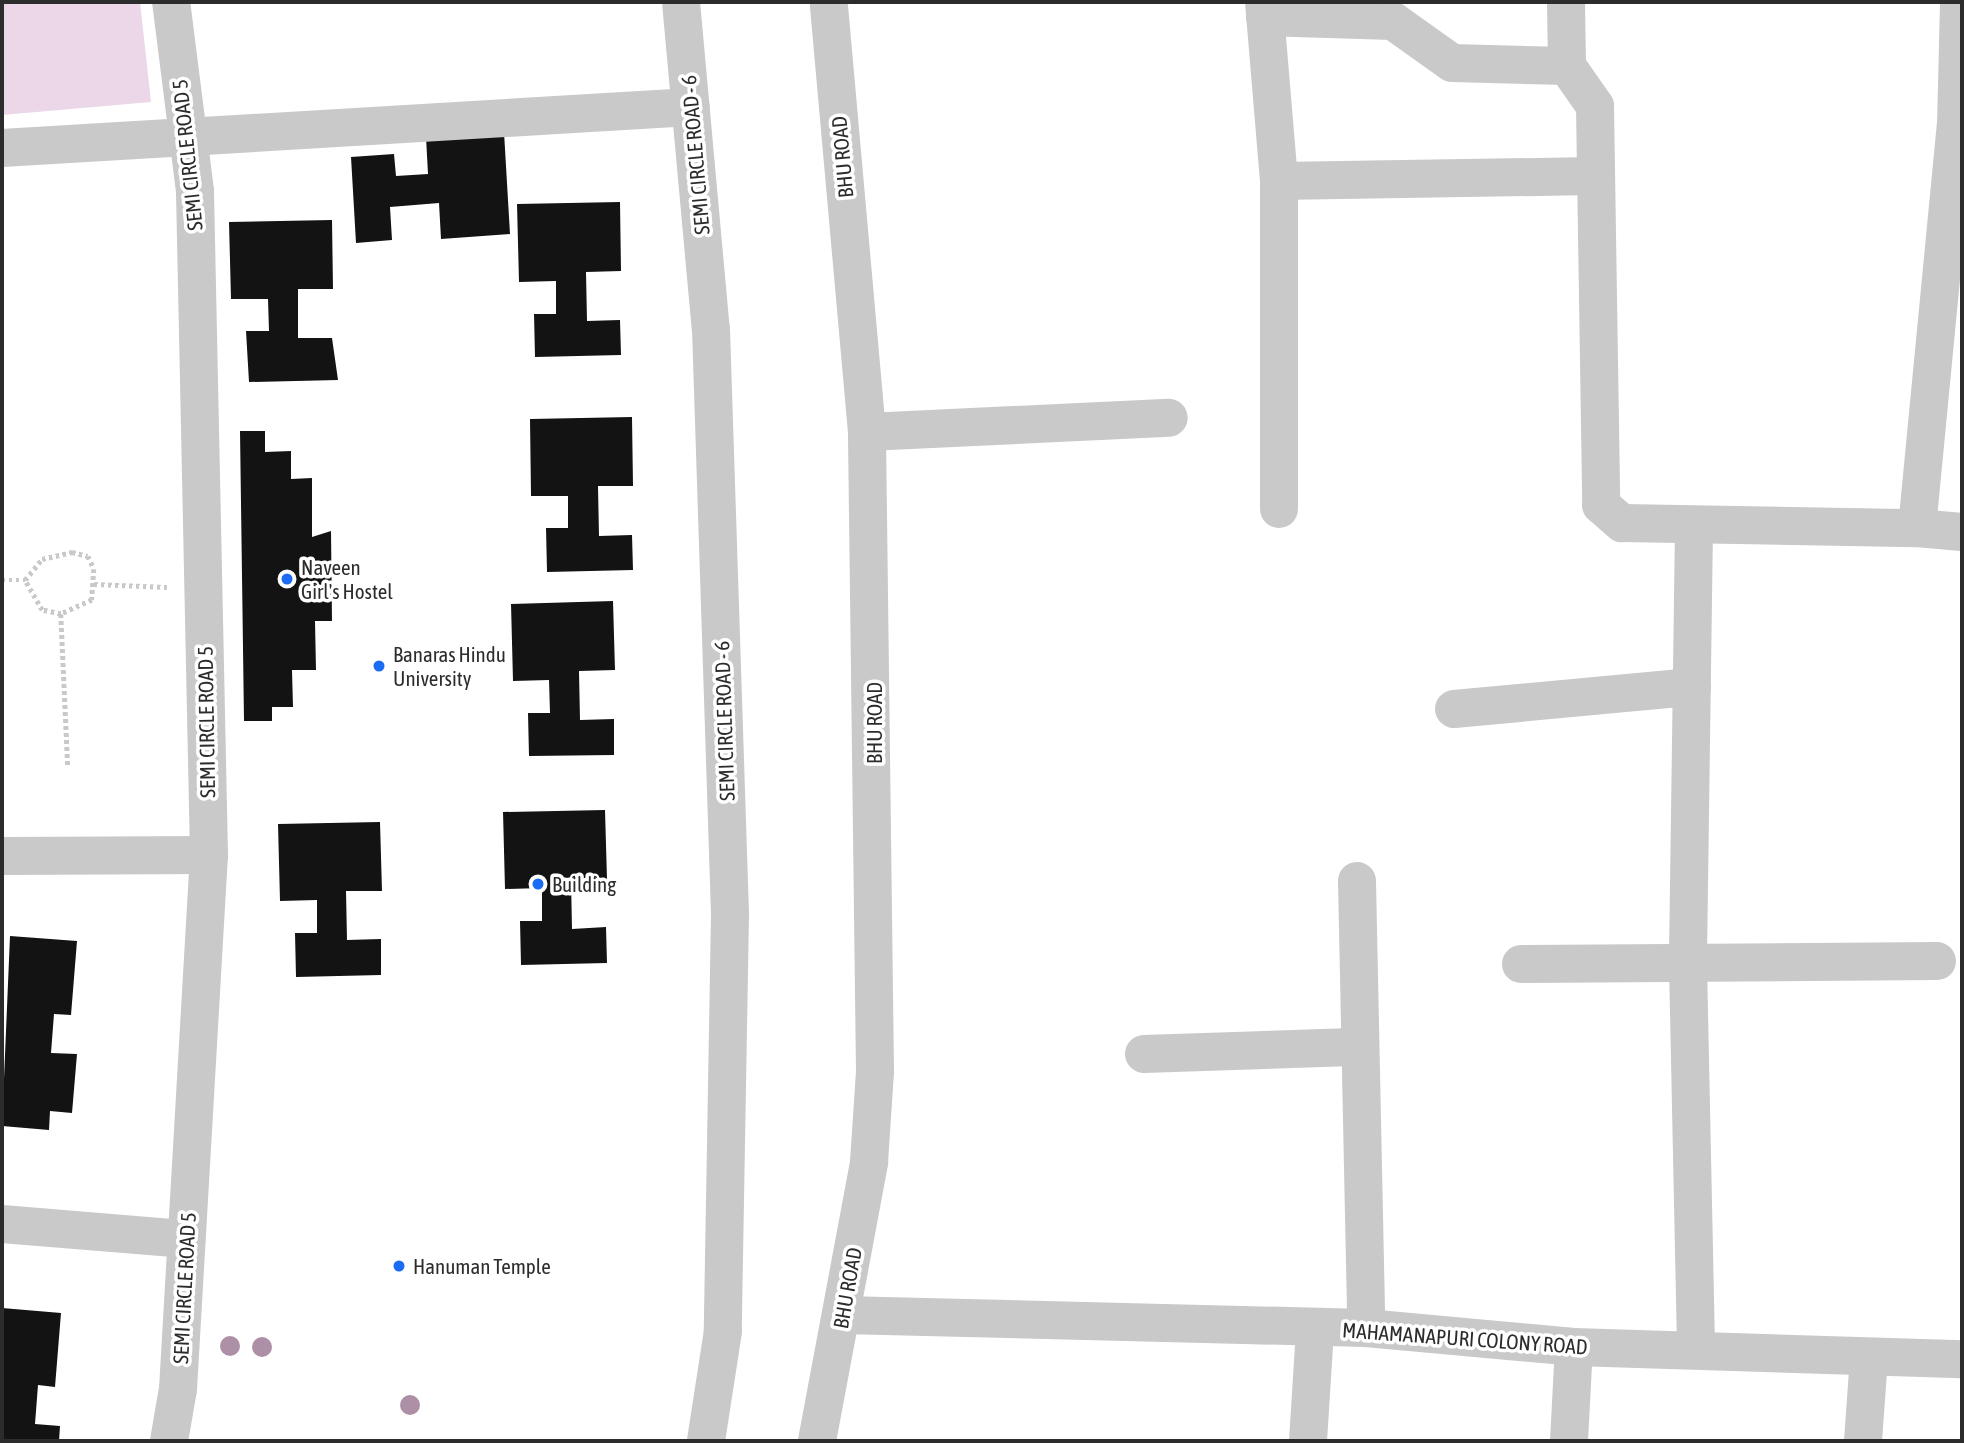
<!DOCTYPE html>
<html>
<head>
<meta charset="utf-8">
<style>
  body { margin:0 }
  #map { position:relative; width:1964px; height:1443px; overflow:hidden; background:#fff; font-family:"Asap Condensed",sans-serif }
  div>[style] { position:absolute }
  [style*='--x'] { left:calc(var(--x)*1px); top:calc(var(--y)*1px); width:calc(var(--w)*1px); rotate:calc(var(--a)*1deg) }
  .green>* { inset:0; background:#ebd7e8 }
  .building>* { inset:0; background:#131313 }
  .path>* { height:4.5px; margin-top:-2.25px; transform-origin:0; background:repeating-linear-gradient(90deg,#c9c9c9 0 3.5px,transparent 0 7px) }
  .minor>* { height:38px; margin:-19px; padding:0 19px; transform-origin:19px; border-radius:19px; background:#c9c9c9 }
  .trees>* { width:20px; height:20px; margin:-10px; border-radius:50%; background:#ae90a6 }
  .dots>* { width:19px; height:19px; translate:-50% -50%; box-sizing:border-box; border:4px solid #fff; border-radius:50% }
  span { translate:-50% -50%; white-space:nowrap; text-align:center; line-height:1.15; -webkit-text-stroke:7px #fff; paint-order:stroke }
  .street-label { font-size:21px; color:#2c2c2c }
  .poi-label { font-size:21px; color:#2c2c2c }
  .left { translate:0 -50%; text-align:left }
  .frame { position:absolute; inset:0; border:4px solid #2c2c2c; pointer-events:none }
</style>
</head>
<body>
<div id="map">
  <div class="green">
    <div style="clip-path:polygon(2px 2px,140px 2px,151px 102px,2px 115px)"></div>
  </div>
  <div class="building">
    <div style="clip-path:polygon(504px 132px,510px 234px,441px 239px,439px 203px,390px 207px,392px 240px,356px 243px,351px 157px,394px 154px,396px 176px,428px 174px,426px 137px)"></div>
    <div style="clip-path:polygon(620px 202px,621px 271px,586px 272px,587px 321px,620px 320px,621px 355px,535px 357px,534px 314px,556px 314px,556px 281px,519px 282px,517px 204px)"></div>
    <div style="clip-path:polygon(332px 220px,333px 289px,298px 289px,298px 338px,332px 338px,338px 380px,249px 382px,246px 331px,269px 331px,268px 299px,231px 299px,229px 222px)"></div>
    <div style="clip-path:polygon(632px 417px,633px 486px,598px 486px,599px 536px,632px 535px,633px 570px,547px 572px,546px 528px,568px 528px,568px 496px,531px 496px,530px 419px)"></div>
    <div style="clip-path:polygon(240px 431px,265px 431px,265px 452px,291px 451px,291px 479px,312px 478px,312px 537px,331px 531px,332px 621px,315px 621px,316px 670px,292px 670px,293px 707px,272px 707px,272px 721px,244px 721px)"></div>
    <div style="clip-path:polygon(613px 601px,615px 670px,579px 671px,580px 720px,614px 719px,614px 755px,529px 756px,528px 713px,550px 713px,549px 680px,513px 681px,511px 604px)"></div>
    <div style="clip-path:polygon(605px 810px,607px 879px,571px 879px,572px 929px,606px 927px,607px 963px,521px 965px,520px 921px,542px 921px,542px 888px,505px 889px,503px 812px)"></div>
    <div style="clip-path:polygon(380px 822px,382px 891px,346px 891px,347px 940px,381px 939px,381px 975px,296px 977px,295px 933px,317px 933px,317px 900px,280px 901px,278px 824px)"></div>
    <div style="clip-path:polygon(10px 936px,77px 941px,71px 1015px,54px 1014px,51px 1053px,77px 1054px,72px 1113px,50px 1111px,49px 1130px,2px 1126px)"></div>
    <div style="clip-path:polygon(2px 1308px,61px 1313px,55px 1387px,38px 1385px,35px 1424px,60px 1426px,59px 1441px,2px 1441px)"></div>
  </div>
  <div class="path">
    <div style="--x:72;--y:552;--w:16;--a:14"></div>
    <div style="--x:88;--y:556;--w:14;--a:65"></div>
    <div style="--x:94;--y:569;--w:31;--a:94"></div>
    <div style="--x:92;--y:600;--w:34;--a:156"></div>
    <div style="--x:61;--y:614;--w:19;--a:-168"></div>
    <div style="--x:42;--y:610;--w:34;--a:-120"></div>
    <div style="--x:25;--y:580;--w:27;--a:-51"></div>
    <div style="--x:42;--y:559;--w:31;--a:-13"></div>
    <div style="--x:2;--y:580;--w:23;--a:0"></div>
    <div style="--x:94;--y:584;--w:73;--a:2.4"></div>
    <div style="--x:61;--y:614;--w:153;--a:87.4"></div>
  </div>
  <div class="minor">
    <div style="--x:681;--y:2;--w:328;--a:84.8"></div>
    <div style="--x:711;--y:329;--w:585;--a:88.14"></div>
    <div style="--x:730;--y:914;--w:417;--a:91"></div>
    <div style="--x:723;--y:1331;--w:111;--a:98.8"></div>
    <div style="--x:1264;--y:2;--w:180;--a:85.2"></div>
    <div style="--x:1279;--y:181;--w:328;--a:90"></div>
    <div style="--x:1566;--y:2;--w:64;--a:89.1"></div>
    <div style="--x:1567;--y:66;--w:49;--a:55"></div>
    <div style="--x:1595;--y:106;--w:399;--a:89.1"></div>
    <div style="--x:1601;--y:505;--w:28;--a:41"></div>
    <div style="--x:1622;--y:523;--w:295;--a:1"></div>
    <div style="--x:1917;--y:528;--w:404;--a:-84.5"></div>
    <div style="--x:1956;--y:126;--w:124;--a:-88.6"></div>
    <div style="--x:1265;--y:17;--w:128;--a:1.8"></div>
    <div style="--x:1393;--y:21;--w:72;--a:35.4"></div>
    <div style="--x:1452;--y:63;--w:115;--a:1.5"></div>
    <div style="--x:2;--y:148;--w:690;--a:-3.41"></div>
    <div style="--x:1279;--y:181;--w:315;--a:-0.9"></div>
    <div style="--x:867;--y:432;--w:302;--a:-2.7"></div>
    <div style="--x:1694;--y:527;--w:437;--a:90.8"></div>
    <div style="--x:1688;--y:964;--w:385;--a:88.8"></div>
    <div style="--x:1917;--y:528;--w:45;--a:5.1"></div>
    <div style="--x:1454;--y:709;--w:239;--a:-5.3"></div>
    <div style="--x:2;--y:856;--w:207;--a:-0.3"></div>
    <div style="--x:1357;--y:881;--w:447;--a:88.8"></div>
    <div style="--x:1521;--y:964;--w:416;--a:-0.4"></div>
    <div style="--x:1144;--y:1054;--w:216;--a:-1.9"></div>
    <div style="--x:2;--y:1224;--w:185;--a:4.7"></div>
    <div style="--x:843;--y:1315;--w:523;--a:1.42"></div>
    <div style="--x:1366;--y:1328;--w:209;--a:5.2"></div>
    <div style="--x:1574;--y:1347;--w:388;--a:1.8"></div>
    <div style="--x:169;--y:1441;--w:53;--a:-80.2"></div>
    <div style="--x:178;--y:1389;--w:535;--a:-86.68"></div>
    <div style="--x:209;--y:855;--w:664;--a:-91.21"></div>
    <div style="--x:195;--y:191;--w:191;--a:-97.2"></div>
    <div style="--x:817;--y:1441;--w:284;--a:-79.4"></div>
    <div style="--x:869;--y:1162;--w:90;--a:-86.2"></div>
    <div style="--x:875;--y:1072;--w:640;--a:-90.72"></div>
    <div style="--x:867;--y:432;--w:432;--a:-95.1"></div>
    <div style="--x:1308;--y:1441;--w:112;--a:-86.4"></div>
    <div style="--x:1569;--y:1441;--w:94;--a:-87"></div>
    <div style="--x:1863;--y:1441;--w:84;--a:-85.9"></div>
  </div>
  <div class="trees">
    <div style="left:230px;top:1346px"></div>
    <div style="left:262px;top:1347px"></div>
    <div style="left:410px;top:1405px"></div>
  </div>
  <div class="dots">
    <div style="left:287px;top:579px;background:#1b6bf5"></div>
    <div style="left:379px;top:666px;background:#1b6bf5"></div>
    <div style="left:538px;top:884px;background:#1b6bf5"></div>
    <div style="left:399px;top:1266px;background:#1b6bf5"></div>
  </div>
  <div class="street-label">
    <span style="left:187px;top:155px;rotate:-96deg">SEMI CIRCLE ROAD 5</span>
    <span style="left:695px;top:155px;rotate:-95deg">SEMI CIRCLE ROAD - 6</span>
    <span style="left:842px;top:157px;rotate:-95deg">BHU ROAD</span>
    <span style="left:724px;top:721px;rotate:-92deg">SEMI CIRCLE ROAD - 6</span>
    <span style="left:206px;top:722px;rotate:-91deg">SEMI CIRCLE ROAD 5</span>
    <span style="left:874px;top:723px;rotate:-90deg">BHU ROAD</span>
    <span style="left:184px;top:1288px;rotate:-87deg">SEMI CIRCLE ROAD 5</span>
    <span style="left:847px;top:1288px;rotate:-80deg">BHU ROAD</span>
    <span style="left:1465px;top:1338px;rotate:4deg">MAHAMANAPURI COLONY ROAD</span>
  </div>
  <div class="poi-label">
    <span class="left" style="left:301px;top:579px">Naveen<br>Girl's Hostel</span>
    <span class="left" style="left:393px;top:666px">Banaras Hindu<br>University</span>
    <span class="left" style="left:552px;top:884px">Building</span>
    <span class="left" style="left:413px;top:1266px">Hanuman Temple</span>
  </div>
  <div class="frame"></div>
</div>
</body>
</html>
